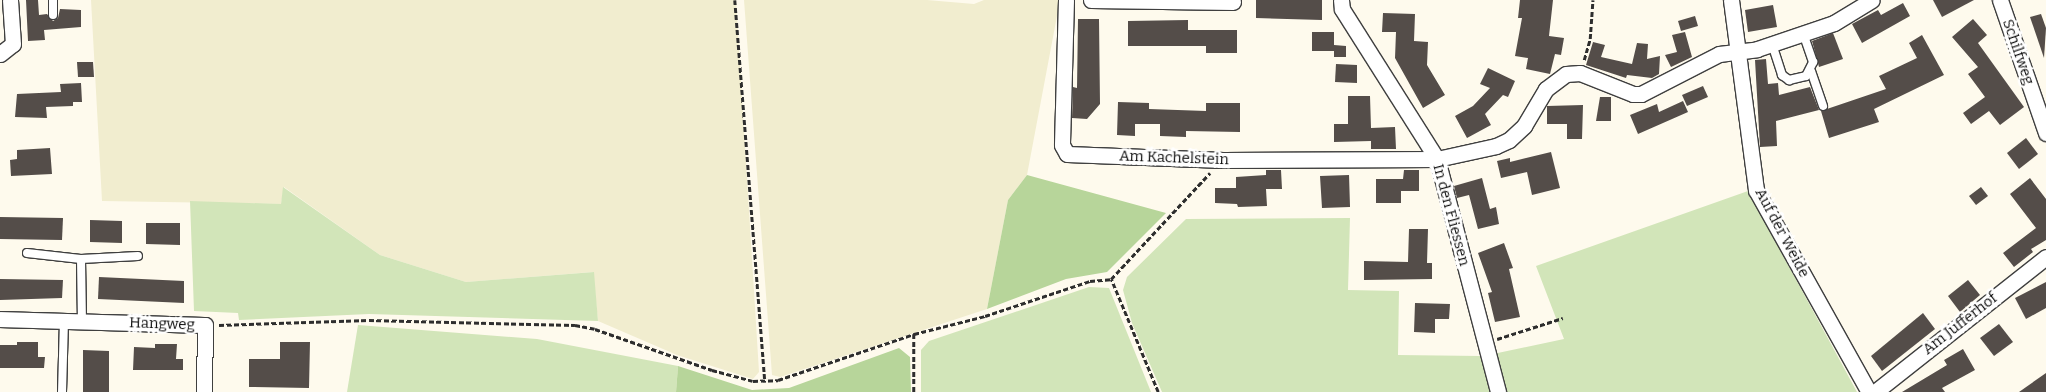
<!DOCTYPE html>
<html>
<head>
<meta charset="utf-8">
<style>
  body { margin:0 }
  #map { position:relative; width:2046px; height:392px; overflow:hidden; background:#fefaed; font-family:Bitter,serif }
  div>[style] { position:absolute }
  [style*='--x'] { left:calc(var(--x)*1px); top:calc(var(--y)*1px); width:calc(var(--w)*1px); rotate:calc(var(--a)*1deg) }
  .farmland>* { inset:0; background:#f1edcf }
  .green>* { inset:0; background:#d2e5b9 }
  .forest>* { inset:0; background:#b7d59a }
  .building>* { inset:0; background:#544d49 }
  .path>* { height:2.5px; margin-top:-1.25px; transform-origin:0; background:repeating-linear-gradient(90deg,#2e2e2e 0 5px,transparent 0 7.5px) }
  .roads { filter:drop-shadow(1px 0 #3f3f3f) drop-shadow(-1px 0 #3f3f3f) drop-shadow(0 1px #3f3f3f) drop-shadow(0 -1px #3f3f3f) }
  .service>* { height:8px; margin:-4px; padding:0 4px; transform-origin:4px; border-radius:4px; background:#fff }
  .minor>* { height:15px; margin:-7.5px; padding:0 7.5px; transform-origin:7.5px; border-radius:7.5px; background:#fff }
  span { translate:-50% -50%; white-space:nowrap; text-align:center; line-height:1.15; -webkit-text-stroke:5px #fff; paint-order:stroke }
  .street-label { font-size:15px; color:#0c0c0c }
</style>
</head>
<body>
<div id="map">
  <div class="farmland">
    <div style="clip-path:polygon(91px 0,736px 0,759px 372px,753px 379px,677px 355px,598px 321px,593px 272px,466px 282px,380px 255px,284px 187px,281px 204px,102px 201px)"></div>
    <div style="clip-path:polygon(744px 0,927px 0,974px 4px,984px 0,1060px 0,1027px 175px,1008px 200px,987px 309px,780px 377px,772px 375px)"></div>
  </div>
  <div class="green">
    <div style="clip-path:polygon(283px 187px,380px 255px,466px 282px,594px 272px,598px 321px,369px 314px,239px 320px,238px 313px,194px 311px,190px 201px,281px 204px)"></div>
    <div style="clip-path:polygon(1748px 191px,1857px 392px,1504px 392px,1493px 354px,1564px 339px,1536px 266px)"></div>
    <div style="clip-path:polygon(1350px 218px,1348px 290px,1399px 291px,1398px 355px,1480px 356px,1491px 392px,1162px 392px,1132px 323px,1123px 290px,1127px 277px,1186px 219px)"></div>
    <div style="clip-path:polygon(1089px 287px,1109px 288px,1151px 392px,921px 392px,921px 350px,929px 341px)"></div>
    <div style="clip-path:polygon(358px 325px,537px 339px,678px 366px,676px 392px,347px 392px)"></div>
  </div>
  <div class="forest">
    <div style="clip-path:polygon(1027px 175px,1166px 213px,1107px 272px,1066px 279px,987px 309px,1008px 200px)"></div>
    <div style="clip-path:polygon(899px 348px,910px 357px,911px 392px,676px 392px,678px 366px,752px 390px,789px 388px)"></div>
  </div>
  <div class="building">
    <div style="clip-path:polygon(26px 0,38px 0,39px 15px,47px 14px,53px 21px,58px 18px,60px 9px,81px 10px,81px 27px,44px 30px,45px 40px,28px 41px)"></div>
    <div style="clip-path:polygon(1256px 0,1322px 0,1322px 20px,1256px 18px)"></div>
    <div style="clip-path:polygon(1520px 0,1553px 0,1549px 36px,1564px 38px,1561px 55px,1555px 54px,1550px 74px,1526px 69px,1528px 58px,1515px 56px,1522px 18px,1518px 18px)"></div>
    <div style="clip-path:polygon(1933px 0,1974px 0,1942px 17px)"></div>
    <div style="clip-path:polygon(1903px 3px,1910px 16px,1862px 43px,1852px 24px,1878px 10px,1881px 15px)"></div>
    <div style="clip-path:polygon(1773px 5px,1777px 27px,1748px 32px,1745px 10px)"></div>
    <div style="clip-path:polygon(1383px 13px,1415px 14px,1414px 41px,1428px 42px,1427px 65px,1445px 95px,1423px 108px,1395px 58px,1396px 32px,1382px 32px)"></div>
    <div style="clip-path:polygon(2041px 14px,2046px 28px,2044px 58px,2030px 17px)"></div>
    <div style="clip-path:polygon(1695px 16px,1698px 26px,1681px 31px,1678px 21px)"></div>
    <div style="clip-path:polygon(1078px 19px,1099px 19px,1100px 104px,1087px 119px,1072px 118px,1073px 87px,1077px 88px)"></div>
    <div style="clip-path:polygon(1973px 19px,1987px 35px,1978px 43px,2024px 107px,2000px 125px,1989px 111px,1971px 124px,1963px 113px,1985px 97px,1968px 74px,1978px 67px,1952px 37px)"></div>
    <div style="clip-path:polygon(1188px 20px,1188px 30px,1237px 30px,1237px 53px,1206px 53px,1206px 46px,1128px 46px,1128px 21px)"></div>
    <div style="clip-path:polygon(1312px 32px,1334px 32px,1334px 45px,1346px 46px,1346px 57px,1334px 57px,1334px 51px,1312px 51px)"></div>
    <div style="clip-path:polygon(1685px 32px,1692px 57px,1671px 67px,1665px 55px,1677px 52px,1672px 35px)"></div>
    <div style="clip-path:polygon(1833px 33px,1843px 59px,1819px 67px,1812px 41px)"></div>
    <div style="clip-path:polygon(1922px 35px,1944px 75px,1874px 109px,1879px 122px,1829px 138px,1821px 111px,1886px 89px,1879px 76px,1917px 58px,1909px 43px)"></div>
    <div style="clip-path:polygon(1593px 42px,1605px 45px,1601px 57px,1632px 64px,1637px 43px,1648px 44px,1647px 59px,1660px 56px,1659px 74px,1652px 78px,1627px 75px,1626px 78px,1586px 65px)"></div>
    <div style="clip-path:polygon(1766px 59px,1768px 84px,1778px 83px,1779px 95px,1810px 87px,1819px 110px,1776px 121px,1777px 146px,1760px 147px,1755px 60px)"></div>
    <div style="clip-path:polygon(77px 62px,93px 62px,94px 77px,78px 77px)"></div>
    <div style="clip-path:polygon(1336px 64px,1357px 65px,1357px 83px,1335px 82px)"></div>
    <div style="clip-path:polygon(1488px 68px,1515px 81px,1508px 97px,1503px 95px,1485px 114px,1491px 125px,1467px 138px,1455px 116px,1473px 106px,1490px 88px,1480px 84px)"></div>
    <div style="clip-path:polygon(81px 83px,82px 102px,73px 102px,73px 106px,46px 107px,47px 118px,15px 117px,17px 94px,61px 92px,60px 84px)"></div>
    <div style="clip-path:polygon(1703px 86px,1708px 97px,1687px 106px,1682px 95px)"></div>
    <div style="clip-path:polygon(1348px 96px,1370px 96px,1371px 128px,1395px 127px,1396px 149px,1371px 149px,1371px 141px,1334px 142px,1334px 124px,1348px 124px)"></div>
    <div style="clip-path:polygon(1600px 97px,1611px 97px,1611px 121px,1596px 121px)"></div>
    <div style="clip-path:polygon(1683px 101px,1688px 112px,1638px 134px,1630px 115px,1657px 104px,1659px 112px)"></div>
    <div style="clip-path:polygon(1118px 102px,1149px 103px,1149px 109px,1206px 111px,1206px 103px,1240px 103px,1240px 132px,1186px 131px,1186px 137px,1160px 136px,1160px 124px,1135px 124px,1135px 136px,1117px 135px)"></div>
    <div style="clip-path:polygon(1583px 105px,1582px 139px,1567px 139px,1567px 124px,1547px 124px,1547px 106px)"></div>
    <div style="clip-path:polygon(2026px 138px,2038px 154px,2019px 169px,2007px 153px)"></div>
    <div style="clip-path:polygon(50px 148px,52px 174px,11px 176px,10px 160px,17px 159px,17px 150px)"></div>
    <div style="clip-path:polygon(1551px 152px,1560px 188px,1532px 195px,1527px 172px,1501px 178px,1497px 161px,1510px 158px,1510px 162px)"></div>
    <div style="clip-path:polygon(1266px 170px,1281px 170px,1282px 189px,1266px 189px,1267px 206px,1238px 207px,1237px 204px,1215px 203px,1215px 188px,1236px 188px,1236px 177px,1266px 175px)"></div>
    <div style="clip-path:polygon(1404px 170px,1419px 170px,1419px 191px,1401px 191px,1401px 203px,1376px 203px,1376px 179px,1403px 179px)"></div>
    <div style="clip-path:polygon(1349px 175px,1350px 207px,1322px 208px,1320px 176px)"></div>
    <div style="clip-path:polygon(1482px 178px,1490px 209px,1496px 207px,1499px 224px,1478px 229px,1469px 195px,1457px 198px,1454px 186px)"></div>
    <div style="clip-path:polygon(2030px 178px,2046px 199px,2046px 240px,2031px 249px,2033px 252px,2014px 267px,2003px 253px,2036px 228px,2010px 194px)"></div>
    <div style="clip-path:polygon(1981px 187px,1988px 196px,1976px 205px,1969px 196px)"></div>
    <div style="clip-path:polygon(0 217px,63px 218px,62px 240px,0 239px)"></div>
    <div style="clip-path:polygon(90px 220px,122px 221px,122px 243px,90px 242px)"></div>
    <div style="clip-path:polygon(146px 223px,180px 223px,180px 245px,146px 244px)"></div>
    <div style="clip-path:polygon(1409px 229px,1428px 229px,1427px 263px,1432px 263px,1432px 279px,1364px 280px,1364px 261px,1408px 262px)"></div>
    <div style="clip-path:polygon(1504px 243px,1513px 268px,1509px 269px,1520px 317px,1495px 322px,1488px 293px,1492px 292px,1478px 253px)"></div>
    <div style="clip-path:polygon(99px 277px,184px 281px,184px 303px,98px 299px)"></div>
    <div style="clip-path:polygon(0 279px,63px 280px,62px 298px,0 300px)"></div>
    <div style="clip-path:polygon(1968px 280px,1980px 295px,1960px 312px,1948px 296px)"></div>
    <div style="clip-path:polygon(2046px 282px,2046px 308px,2026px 319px,2015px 298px)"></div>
    <div style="clip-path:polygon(1415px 303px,1450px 304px,1449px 319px,1435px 319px,1435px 333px,1414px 332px)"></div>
    <div style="clip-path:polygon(1923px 313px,1935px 329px,1882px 371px,1871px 356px)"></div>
    <div style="clip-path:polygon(1999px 324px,2013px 342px,1994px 356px,1980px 338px)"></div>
    <div style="clip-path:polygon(17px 342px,38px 342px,38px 357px,45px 357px,44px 368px,0 368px,0 345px,17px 345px)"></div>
    <div style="clip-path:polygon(280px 342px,310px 342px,309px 388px,249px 387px,249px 359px,280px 359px)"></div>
    <div style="clip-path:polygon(155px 344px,177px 344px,176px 359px,183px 359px,183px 370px,133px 370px,134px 347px,155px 348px)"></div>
    <div style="clip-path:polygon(1963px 349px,1975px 370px,1942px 388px,1945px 392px,1902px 392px,1947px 365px,1944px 360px)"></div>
    <div style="clip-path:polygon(83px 350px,109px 351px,109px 392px,83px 392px)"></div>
    <div style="clip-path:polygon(2046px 373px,2046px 392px,2019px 392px)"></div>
  </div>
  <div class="path">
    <div style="--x:735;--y:0;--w:382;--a:85.5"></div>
    <div style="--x:1584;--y:60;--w:22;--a:-74"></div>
    <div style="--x:1590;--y:39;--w:39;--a:-86"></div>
    <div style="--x:219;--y:325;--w:150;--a:-1.9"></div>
    <div style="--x:369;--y:320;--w:206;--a:1.4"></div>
    <div style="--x:575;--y:325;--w:20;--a:11"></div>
    <div style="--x:595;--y:329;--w:124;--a:19.3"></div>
    <div style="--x:712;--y:370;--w:42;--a:15"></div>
    <div style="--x:753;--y:381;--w:25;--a:-2"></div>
    <div style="--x:778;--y:380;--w:144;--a:-18.7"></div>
    <div style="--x:914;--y:334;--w:73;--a:-14.2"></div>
    <div style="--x:985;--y:316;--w:111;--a:-18.4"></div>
    <div style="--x:1090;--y:281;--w:21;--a:-5"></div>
    <div style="--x:914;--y:334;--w:58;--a:90"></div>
    <div style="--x:1497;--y:339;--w:69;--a:-17.7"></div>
    <div style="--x:1158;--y:392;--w:122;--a:-112.6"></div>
    <div style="--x:1111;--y:279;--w:145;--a:-47"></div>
  </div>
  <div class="roads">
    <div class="service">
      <div style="--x:53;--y:0;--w:15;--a:90"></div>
      <div style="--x:1772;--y:44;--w:33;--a:72"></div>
      <div style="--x:1782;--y:75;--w:9;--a:36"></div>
      <div style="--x:1789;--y:80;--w:17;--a:-13"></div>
      <div style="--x:1806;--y:76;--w:16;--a:-63"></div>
      <div style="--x:1813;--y:62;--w:31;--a:-109"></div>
      <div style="--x:1811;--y:71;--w:37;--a:71"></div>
      <div style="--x:27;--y:253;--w:54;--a:6.3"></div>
      <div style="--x:81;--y:259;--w:57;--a:-3"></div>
      <div style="--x:81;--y:259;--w:62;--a:89.1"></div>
      <div style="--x:62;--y:392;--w:71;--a:-88.4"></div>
    </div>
    <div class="minor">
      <div style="--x:1066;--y:0;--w:145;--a:91.6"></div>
      <div style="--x:1062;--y:145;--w:10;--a:61"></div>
      <div style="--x:1067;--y:154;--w:156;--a:2.2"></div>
      <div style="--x:1223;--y:160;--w:214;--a:-0.3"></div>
      <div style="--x:1437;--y:159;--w:60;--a:-12.4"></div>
      <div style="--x:1496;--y:146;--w:14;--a:-25"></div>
      <div style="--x:1509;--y:140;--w:21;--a:-43"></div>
      <div style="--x:1524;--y:126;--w:43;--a:-59.3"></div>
      <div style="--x:1546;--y:89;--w:25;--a:-37"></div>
      <div style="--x:1566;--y:74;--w:14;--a:-4"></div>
      <div style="--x:1580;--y:73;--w:57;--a:21.6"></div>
      <div style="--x:1633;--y:94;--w:8;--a:0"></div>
      <div style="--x:1641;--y:94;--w:88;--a:-27.1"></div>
      <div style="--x:1719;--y:54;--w:38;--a:-7"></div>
      <div style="--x:1757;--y:49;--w:81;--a:-18.7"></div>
      <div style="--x:1834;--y:23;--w:44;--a:-31.2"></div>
      <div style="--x:1091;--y:0;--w:142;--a:0.8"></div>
      <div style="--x:1341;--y:0;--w:9;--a:84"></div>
      <div style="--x:1342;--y:9;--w:178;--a:57.7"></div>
      <div style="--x:1437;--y:159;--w:241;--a:75.3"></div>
      <div style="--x:1731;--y:0;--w:192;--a:82.5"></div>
      <div style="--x:1756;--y:190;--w:231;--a:60.8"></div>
      <div style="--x:2000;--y:0;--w:141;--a:70.9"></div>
      <div style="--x:0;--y:54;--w:16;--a:-38"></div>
      <div style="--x:13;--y:44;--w:44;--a:-93.9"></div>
      <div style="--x:0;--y:319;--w:205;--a:1.7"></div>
      <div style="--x:205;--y:325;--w:67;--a:90.9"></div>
      <div style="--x:1875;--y:392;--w:218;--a:-38.3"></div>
    </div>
  </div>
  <div class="street-label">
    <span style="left:2018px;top:52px;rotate:71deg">Schilfweg</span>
    <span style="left:1174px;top:158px;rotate:2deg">Am Kachelstein</span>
    <span style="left:1451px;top:215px;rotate:75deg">In den Fliessen</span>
    <span style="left:1782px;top:233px;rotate:62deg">Auf der Weide</span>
    <span style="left:162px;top:324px;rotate:2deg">Hangweg</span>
    <span style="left:1960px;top:324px;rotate:-38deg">Am Jufferhof</span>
  </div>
</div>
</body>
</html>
